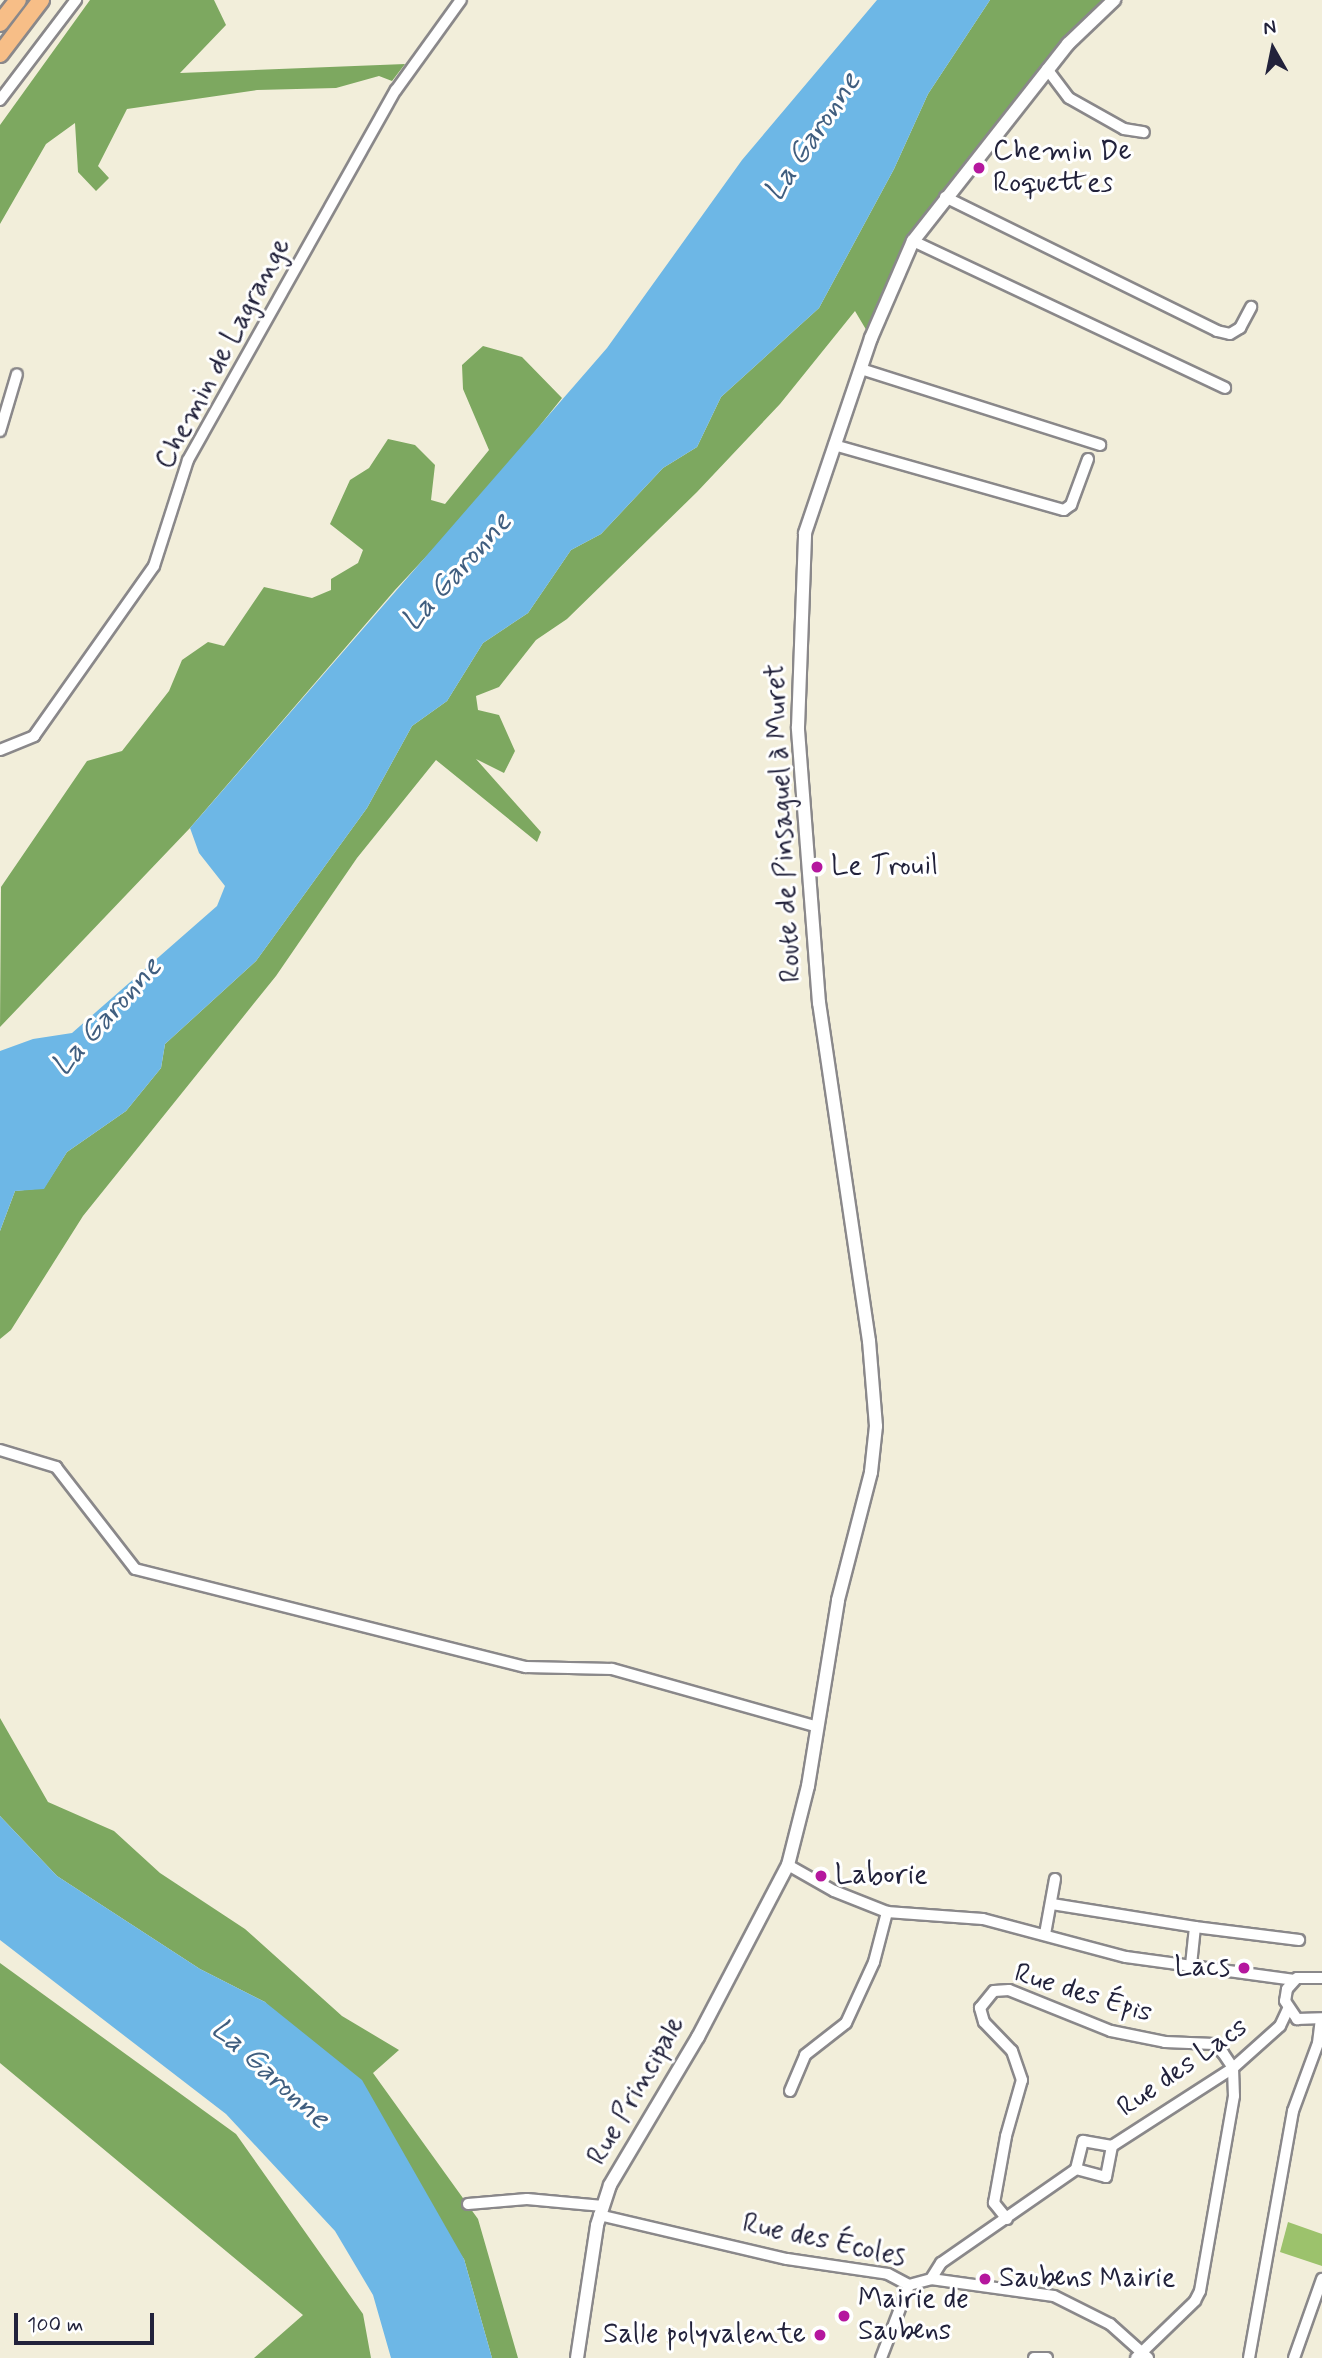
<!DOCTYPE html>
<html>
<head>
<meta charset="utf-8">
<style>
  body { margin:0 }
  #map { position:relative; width:1322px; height:2358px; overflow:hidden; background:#f2eeda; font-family:Mynerve,sans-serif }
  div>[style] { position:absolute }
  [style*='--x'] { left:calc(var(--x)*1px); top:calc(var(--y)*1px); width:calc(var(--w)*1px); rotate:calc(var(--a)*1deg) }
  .green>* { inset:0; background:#9cc26c }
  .forest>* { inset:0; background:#7da860 }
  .water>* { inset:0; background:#6db7e6 }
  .roads { filter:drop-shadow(2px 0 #8a888a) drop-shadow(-2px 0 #8a888a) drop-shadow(0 2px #8a888a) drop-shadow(0 -2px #8a888a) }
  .minor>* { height:10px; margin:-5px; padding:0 5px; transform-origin:5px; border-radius:5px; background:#fff }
  .tertiary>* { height:12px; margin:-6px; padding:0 6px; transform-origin:6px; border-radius:6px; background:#fff }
  .primary>* { height:16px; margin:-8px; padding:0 8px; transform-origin:8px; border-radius:8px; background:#f7be87 }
  .dots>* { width:19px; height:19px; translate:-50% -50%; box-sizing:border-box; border:4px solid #fff; border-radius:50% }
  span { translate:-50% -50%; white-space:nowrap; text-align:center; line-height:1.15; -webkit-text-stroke:6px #fff; paint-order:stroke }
  .poi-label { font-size:28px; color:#22223b }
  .left { translate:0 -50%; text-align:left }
  .right { translate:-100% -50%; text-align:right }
  .street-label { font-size:28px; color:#22223b }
  .water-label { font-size:30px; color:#405e7f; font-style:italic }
  .north { position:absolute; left:1238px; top:14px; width:70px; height:70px; -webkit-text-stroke:5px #fff; paint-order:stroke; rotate:351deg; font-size:19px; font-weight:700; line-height:28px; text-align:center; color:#22223b }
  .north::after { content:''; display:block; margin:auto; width:24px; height:32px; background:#22223b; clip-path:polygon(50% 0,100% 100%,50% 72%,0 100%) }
  .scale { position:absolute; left:14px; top:2313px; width:140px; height:32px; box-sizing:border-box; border:4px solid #22223b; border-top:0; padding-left:9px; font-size:21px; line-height:24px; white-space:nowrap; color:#22223b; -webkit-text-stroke:5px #fff; paint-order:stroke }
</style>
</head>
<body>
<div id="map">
  <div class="green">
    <div style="clip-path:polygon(1288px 2222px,1322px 2234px,1322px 2266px,1280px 2252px)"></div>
  </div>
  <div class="forest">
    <div style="clip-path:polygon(90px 0,214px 0,226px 25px,180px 73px,405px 64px,392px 81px,379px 76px,336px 88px,257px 90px,127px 109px,98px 166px,109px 178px,96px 191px,78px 172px,75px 123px,46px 144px,0 224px,0 125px)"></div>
    <div style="clip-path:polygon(990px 0,1114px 0,1068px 44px,929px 217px,871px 338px,855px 311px,780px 404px,697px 492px,567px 619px,536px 640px,499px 687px,476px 696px,478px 710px,499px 715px,515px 751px,504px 773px,476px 759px,541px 832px,537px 842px,436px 760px,357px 858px,276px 976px,83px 1216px,11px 1330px,0 1339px,0 1231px,15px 1191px,44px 1188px,67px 1152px,126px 1111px,161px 1068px,165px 1044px,256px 961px,367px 808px,412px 726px,447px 701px,483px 643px,528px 613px,571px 550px,601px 534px,663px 468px,697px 447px,721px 397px,819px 308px,894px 169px,928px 94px)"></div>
    <div style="clip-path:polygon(483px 346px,522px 357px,562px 398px,489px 489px,395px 590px,190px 828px,0 1027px,1px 887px,87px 761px,122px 751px,169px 691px,182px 660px,208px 642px,224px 646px,264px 587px,312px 598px,331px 590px,331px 579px,358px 563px,363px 550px,330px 524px,350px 480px,369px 468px,388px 439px,415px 445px,435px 465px,431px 500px,445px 504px,489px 450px,463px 389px,462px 365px)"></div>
    <div style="clip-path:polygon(0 1718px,48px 1802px,114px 1831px,160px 1873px,245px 1929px,342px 2016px,399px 2050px,373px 2073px,478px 2219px,518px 2358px,492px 2358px,464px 2259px,265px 2002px,200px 1969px,57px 1876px,0 1816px)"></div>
    <div style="clip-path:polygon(0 1963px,236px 2134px,363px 2314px,371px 2358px,254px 2358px,303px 2315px,0 2063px)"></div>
  </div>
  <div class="water">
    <div style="clip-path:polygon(877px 0,990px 0,928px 94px,894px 169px,819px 308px,721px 397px,697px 447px,663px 468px,601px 534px,571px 550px,528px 613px,483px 643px,447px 701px,412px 726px,367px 808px,256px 961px,165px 1044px,161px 1068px,126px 1111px,67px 1152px,44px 1189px,15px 1191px,0 1231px,0 1051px,33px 1039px,72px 1033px,217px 906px,225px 886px,199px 853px,190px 828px,607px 348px,742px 160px)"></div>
    <div style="clip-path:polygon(0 1816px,57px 1876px,200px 1969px,265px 2002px,362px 2080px,464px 2259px,492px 2358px,391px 2358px,373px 2295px,335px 2231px,226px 2114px,0 1940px)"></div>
  </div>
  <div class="roads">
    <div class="minor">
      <div style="--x:1047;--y:69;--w:36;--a:53"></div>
      <div style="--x:1069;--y:98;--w:63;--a:29.4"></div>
      <div style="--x:1124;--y:129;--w:20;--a:9"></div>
      <div style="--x:0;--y:100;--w:126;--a:-52.8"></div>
      <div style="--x:945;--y:197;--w:303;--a:26.2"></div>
      <div style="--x:1217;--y:331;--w:13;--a:13"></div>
      <div style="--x:1230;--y:334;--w:12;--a:-31"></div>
      <div style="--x:1240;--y:328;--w:24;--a:-62"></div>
      <div style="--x:913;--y:241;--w:345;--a:25.2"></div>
      <div style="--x:861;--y:369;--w:251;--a:17.6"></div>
      <div style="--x:0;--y:431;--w:59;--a:-73.4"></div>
      <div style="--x:834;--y:445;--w:239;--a:15.8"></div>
      <div style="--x:1064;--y:510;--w:9;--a:-36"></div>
      <div style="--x:1071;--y:505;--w:49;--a:-69.7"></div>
      <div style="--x:0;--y:750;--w:37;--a:-22"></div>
      <div style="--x:34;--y:736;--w:208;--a:-54.8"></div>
      <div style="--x:154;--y:566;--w:111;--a:-72.2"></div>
      <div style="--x:188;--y:460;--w:424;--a:-60.7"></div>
      <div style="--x:396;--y:90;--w:111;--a:-54.2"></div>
      <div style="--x:0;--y:1450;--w:59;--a:16.9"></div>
      <div style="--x:56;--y:1467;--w:129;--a:52.2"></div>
      <div style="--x:135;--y:1569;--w:403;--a:14.1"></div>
      <div style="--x:526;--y:1667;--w:86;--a:1.3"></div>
      <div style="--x:612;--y:1669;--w:211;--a:15.7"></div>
      <div style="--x:788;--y:1865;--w:53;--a:29.5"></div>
      <div style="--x:834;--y:1891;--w:57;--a:21.6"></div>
      <div style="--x:887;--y:1912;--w:96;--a:4.2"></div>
      <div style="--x:983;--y:1919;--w:148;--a:14.9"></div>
      <div style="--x:1126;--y:1957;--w:170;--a:7.8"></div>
      <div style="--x:1052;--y:1904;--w:145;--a:9.1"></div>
      <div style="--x:1195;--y:1927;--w:39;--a:96"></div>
      <div style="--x:1195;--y:1927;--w:105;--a:7.1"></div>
      <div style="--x:1045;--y:1934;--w:56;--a:-79.7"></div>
      <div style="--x:1322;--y:1978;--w:25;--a:180"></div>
      <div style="--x:1297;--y:1978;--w:15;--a:132"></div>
      <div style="--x:1287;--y:1989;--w:12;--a:99"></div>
      <div style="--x:1285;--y:2001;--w:22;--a:56"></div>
      <div style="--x:1297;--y:2019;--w:25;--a:-2"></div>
      <div style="--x:790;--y:2091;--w:39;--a:-67"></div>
      <div style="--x:805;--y:2055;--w:52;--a:-38"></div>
      <div style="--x:846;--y:2023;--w:67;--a:-65.3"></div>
      <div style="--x:874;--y:1962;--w:52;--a:-75.4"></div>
      <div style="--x:1076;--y:2169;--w:31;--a:15"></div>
      <div style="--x:1106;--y:2177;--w:32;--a:-79"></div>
      <div style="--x:468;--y:2204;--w:59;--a:-4.8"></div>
      <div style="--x:527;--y:2199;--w:76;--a:5.3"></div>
      <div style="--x:599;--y:2215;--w:193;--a:13.2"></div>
      <div style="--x:787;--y:2259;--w:102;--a:8.4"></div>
      <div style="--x:888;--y:2274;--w:24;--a:28"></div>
      <div style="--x:1007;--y:2219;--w:21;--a:-129"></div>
      <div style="--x:994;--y:2203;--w:68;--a:-79.8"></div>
      <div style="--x:1006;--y:2136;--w:58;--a:-74.1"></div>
      <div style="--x:1022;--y:2080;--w:31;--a:-109"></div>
      <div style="--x:1012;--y:2051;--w:40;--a:-134"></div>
      <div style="--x:984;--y:2022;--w:15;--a:-106"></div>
      <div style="--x:980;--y:2008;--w:22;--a:-51"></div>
      <div style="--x:994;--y:1991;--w:15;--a:-4"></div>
      <div style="--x:1009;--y:1990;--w:110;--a:21.9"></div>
      <div style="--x:1111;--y:2031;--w:55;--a:11.5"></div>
      <div style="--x:1165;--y:2042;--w:49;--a:2.3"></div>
      <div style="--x:1214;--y:2044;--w:13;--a:45"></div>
      <div style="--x:1223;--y:2053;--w:18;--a:56"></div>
      <div style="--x:1233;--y:2068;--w:28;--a:88"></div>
      <div style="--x:1234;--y:2096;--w:198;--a:99.9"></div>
      <div style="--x:1200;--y:2291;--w:11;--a:117"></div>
      <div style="--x:1195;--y:2301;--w:82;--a:136"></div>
      <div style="--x:931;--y:2279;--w:19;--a:-58"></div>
      <div style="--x:941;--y:2263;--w:165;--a:-34.8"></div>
      <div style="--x:1076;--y:2169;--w:29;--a:-76"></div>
      <div style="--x:1083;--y:2141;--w:29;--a:10"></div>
      <div style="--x:1112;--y:2146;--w:144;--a:-32.8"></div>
      <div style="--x:1233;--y:2068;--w:63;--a:-41.8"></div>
      <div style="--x:1280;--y:2026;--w:19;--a:-65"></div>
      <div style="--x:909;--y:2285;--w:23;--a:-15"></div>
      <div style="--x:931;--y:2279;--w:124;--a:7.9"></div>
      <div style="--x:1054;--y:2296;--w:63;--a:26.6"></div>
      <div style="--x:1110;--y:2324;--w:51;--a:41.8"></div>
      <div style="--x:881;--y:2358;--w:78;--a:-69"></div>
      <div style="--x:1034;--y:2358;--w:13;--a:0"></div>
      <div style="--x:1249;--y:2358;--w:251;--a:-79.9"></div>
      <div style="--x:1293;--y:2111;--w:72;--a:-69.8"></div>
      <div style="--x:1318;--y:2043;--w:24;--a:-83"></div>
      <div style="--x:1294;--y:2358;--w:84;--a:-70.5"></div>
    </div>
    <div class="tertiary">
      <div style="--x:577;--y:2358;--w:134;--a:-81.4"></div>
      <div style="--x:597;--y:2225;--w:42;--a:-72"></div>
      <div style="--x:610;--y:2185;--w:172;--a:-59.3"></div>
      <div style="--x:698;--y:2037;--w:194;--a:-62.4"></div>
      <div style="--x:788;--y:1865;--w:81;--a:-75.8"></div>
      <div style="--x:808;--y:1786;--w:188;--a:-80.8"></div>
      <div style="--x:838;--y:1600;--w:132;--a:-75.5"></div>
      <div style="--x:871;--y:1472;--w:46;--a:-83.8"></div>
      <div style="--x:876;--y:1426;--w:85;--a:-94.7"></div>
      <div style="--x:869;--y:1341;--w:342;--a:-98.4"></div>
      <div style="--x:819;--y:1003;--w:277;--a:-94.4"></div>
      <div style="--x:798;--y:727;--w:194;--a:-87.9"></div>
      <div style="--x:805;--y:533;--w:206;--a:-71.3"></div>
      <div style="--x:871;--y:338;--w:106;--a:-66.6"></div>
      <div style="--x:913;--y:241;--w:251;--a:-51.8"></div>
      <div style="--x:1068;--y:44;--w:64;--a:-43.7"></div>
    </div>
    <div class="primary">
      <div style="--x:0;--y:23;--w:29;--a:-52"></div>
      <div style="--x:0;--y:54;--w:68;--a:-52.8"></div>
    </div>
  </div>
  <div class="dots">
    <div style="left:979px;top:168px;background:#b5179e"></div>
    <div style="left:817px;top:867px;background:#b5179e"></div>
    <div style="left:821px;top:1876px;background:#b5179e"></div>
    <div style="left:1244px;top:1968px;background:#b5179e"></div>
    <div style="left:985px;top:2279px;background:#b5179e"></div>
    <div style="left:844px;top:2316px;background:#b5179e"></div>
    <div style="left:820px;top:2335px;background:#b5179e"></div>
  </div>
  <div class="poi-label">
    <span class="left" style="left:993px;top:168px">Chemin De<br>Roquettes</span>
    <span class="left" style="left:831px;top:867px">Le Trouil</span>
    <span class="left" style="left:835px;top:1876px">Laborie</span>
    <span class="right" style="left:1230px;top:1968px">Lacs</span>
    <span class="left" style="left:999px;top:2279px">Saubens Mairie</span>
    <span class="left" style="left:858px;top:2316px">Mairie de<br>Saubens</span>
    <span class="right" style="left:806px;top:2335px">Salle polyvalente</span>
  </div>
  <div class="street-label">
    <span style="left:224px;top:354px;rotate:-62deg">Chemin de Lagrange</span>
    <span style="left:784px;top:823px;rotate:-93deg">Route de Pinsaguel à Muret</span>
    <span style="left:1083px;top:1994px;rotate:17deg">Rue des Épis</span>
    <span style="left:1183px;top:2068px;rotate:-35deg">Rue des Lacs</span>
    <span style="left:637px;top:2091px;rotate:-60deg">Rue Principale</span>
    <span style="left:824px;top:2241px;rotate:12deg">Rue des Écoles</span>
  </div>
  <div class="water-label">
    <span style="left:813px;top:137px;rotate:-56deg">La Garonne</span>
    <span style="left:457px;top:572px;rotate:-48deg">La Garonne</span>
    <span style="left:107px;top:1017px;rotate:-48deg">La Garonne</span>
    <span style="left:270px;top:2074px;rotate:42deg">La Garonne</span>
  </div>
  <div class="north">N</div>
  <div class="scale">100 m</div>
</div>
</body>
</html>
